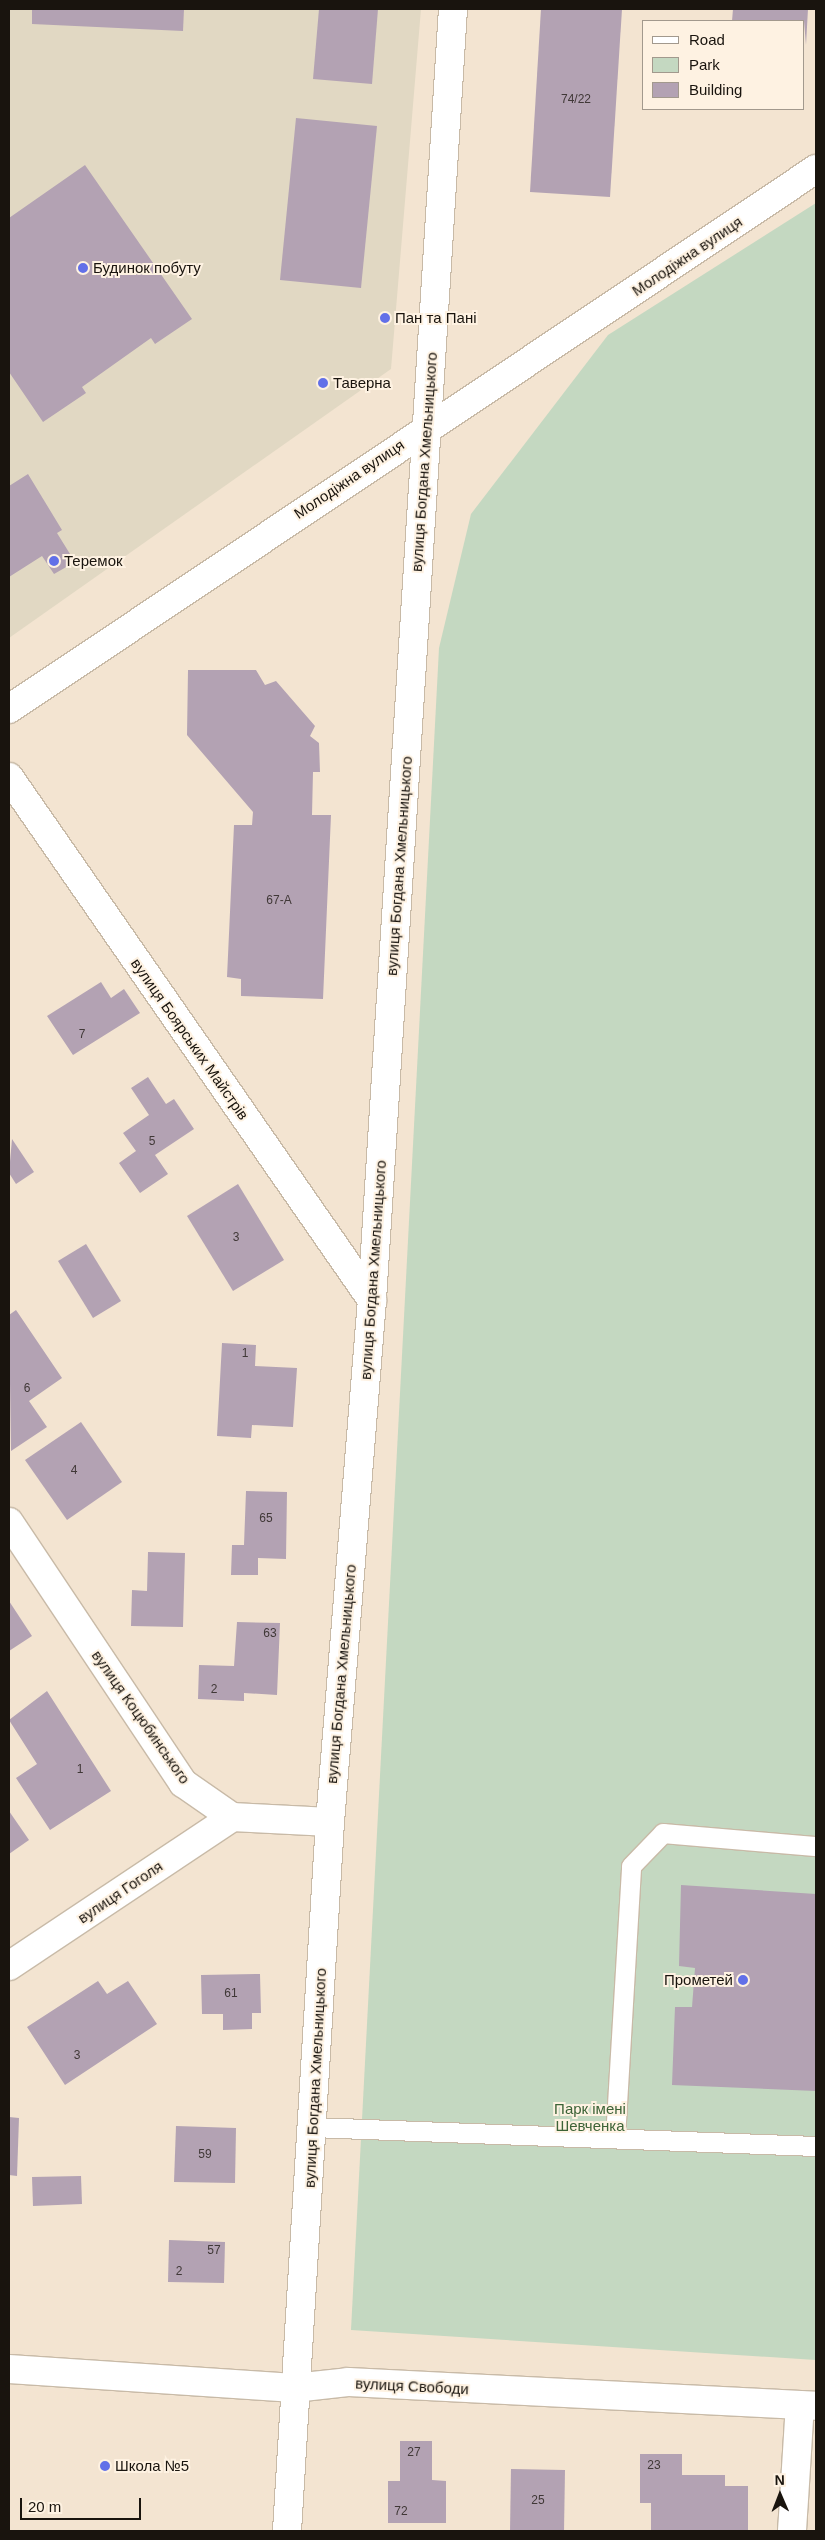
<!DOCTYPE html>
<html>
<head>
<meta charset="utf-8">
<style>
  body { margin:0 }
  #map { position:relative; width:825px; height:2540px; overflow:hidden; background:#f3e4d1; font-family:Helvetica,sans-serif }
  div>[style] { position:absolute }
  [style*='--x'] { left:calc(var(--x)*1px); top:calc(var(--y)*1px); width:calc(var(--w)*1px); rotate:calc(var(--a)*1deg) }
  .commercial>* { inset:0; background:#e1d8c3 }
  .green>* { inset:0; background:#c4d8c1 }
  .building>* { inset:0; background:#b3a2b3 }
  .roads { filter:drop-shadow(1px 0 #c8baa7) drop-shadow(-1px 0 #c8baa7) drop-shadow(0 1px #c8baa7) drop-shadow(0 -1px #c8baa7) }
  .lane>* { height:19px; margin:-9.5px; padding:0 9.5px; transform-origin:9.5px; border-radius:9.5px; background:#fff }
  .street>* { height:28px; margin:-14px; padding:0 14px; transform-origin:14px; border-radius:14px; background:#fff }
  .dots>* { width:14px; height:14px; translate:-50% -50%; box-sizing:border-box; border:2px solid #fef2e2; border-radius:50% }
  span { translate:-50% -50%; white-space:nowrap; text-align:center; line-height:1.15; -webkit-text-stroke:4px #fef2e2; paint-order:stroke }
  .number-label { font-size:12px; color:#403837 }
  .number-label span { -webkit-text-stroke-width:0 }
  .street-label { font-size:15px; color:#19140e }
  .poi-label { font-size:15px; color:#19140e }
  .left { translate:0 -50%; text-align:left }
  .right { translate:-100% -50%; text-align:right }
  .park-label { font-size:15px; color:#3c6337 }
  .frame { position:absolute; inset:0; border:10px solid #19140e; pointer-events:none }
  .legend { position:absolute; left:642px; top:20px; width:162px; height:90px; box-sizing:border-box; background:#fef2e2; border:1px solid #a2998d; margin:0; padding:6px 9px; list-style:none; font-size:15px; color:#19140e }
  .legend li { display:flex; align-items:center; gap:10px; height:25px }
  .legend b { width:25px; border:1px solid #a2998d }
  .north { position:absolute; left:755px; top:2470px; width:50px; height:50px; -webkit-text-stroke:4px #fef2e2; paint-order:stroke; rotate:359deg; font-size:14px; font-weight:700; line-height:20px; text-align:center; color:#19140e }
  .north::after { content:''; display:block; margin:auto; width:18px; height:22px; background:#19140e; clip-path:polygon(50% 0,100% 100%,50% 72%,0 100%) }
  .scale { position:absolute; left:20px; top:2498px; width:121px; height:22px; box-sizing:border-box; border:2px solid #19140e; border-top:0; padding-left:6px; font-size:15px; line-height:18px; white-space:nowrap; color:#19140e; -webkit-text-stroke:4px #fef2e2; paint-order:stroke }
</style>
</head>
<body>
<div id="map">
  <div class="commercial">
    <div style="clip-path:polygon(9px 9px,421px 9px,391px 369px,9px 638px)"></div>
  </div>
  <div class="green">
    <div style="clip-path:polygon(816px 203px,816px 2360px,351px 2330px,439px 648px,471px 514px,608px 335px)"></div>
  </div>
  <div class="building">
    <div style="clip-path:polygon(32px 9px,184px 9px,183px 31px,32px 24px)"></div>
    <div style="clip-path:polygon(319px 9px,378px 9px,372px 84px,313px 79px)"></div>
    <div style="clip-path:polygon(541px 9px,622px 9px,610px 197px,530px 192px)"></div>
    <div style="clip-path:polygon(733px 9px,808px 9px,806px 45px,804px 21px,732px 21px)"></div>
    <div style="clip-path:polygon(296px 118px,377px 126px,361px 288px,280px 280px)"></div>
    <div style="clip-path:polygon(85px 165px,192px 319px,155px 344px,151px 338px,82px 387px,86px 393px,43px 422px,9px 372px,9px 218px)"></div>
    <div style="clip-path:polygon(28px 474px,62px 530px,57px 533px,75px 562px,54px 574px,42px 556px,9px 577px,9px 486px)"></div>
    <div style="clip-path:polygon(188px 670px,256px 670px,265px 685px,276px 681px,315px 726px,310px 736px,319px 743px,320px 772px,313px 772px,312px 815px,331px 815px,323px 999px,241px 996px,241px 979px,227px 977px,234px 825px,252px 825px,253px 812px,187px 735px)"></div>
    <div style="clip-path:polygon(101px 982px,111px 998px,124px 989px,140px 1013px,73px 1055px,47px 1016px)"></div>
    <div style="clip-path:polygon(148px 1077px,166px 1104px,174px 1099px,194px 1129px,155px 1155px,168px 1174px,140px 1193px,119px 1163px,136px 1151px,123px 1133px,149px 1115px,131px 1088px)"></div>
    <div style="clip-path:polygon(12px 1139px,34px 1172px,16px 1184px,9px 1173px)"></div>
    <div style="clip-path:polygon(238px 1184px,284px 1260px,233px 1291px,187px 1216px)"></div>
    <div style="clip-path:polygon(86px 1244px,121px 1301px,93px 1318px,58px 1261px)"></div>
    <div style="clip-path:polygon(16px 1310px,62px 1378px,29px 1401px,47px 1427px,11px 1451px,9px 1315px)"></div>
    <div style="clip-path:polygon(222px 1343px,256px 1345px,255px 1366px,297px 1368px,293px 1427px,252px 1425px,251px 1438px,217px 1436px)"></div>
    <div style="clip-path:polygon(81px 1422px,122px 1482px,67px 1520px,25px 1460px)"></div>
    <div style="clip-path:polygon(246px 1491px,287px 1492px,286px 1559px,258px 1558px,258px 1575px,231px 1575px,232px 1545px,244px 1545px)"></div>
    <div style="clip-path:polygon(148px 1552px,185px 1553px,183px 1627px,131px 1626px,132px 1590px,147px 1591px)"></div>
    <div style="clip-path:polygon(9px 1601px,32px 1636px,9px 1651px)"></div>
    <div style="clip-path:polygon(237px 1622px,280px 1623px,277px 1695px,244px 1693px,244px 1701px,198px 1699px,199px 1665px,234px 1666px)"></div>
    <div style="clip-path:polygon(47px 1691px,111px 1791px,50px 1830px,16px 1778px,37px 1764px,9px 1720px)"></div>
    <div style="clip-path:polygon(9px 1811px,29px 1840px,9px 1854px)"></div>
    <div style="clip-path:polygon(681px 1885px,816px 1894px,816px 2091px,672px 2085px,675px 2007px,692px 2007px,695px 1968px,679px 1966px)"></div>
    <div style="clip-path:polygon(260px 1974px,261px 2013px,252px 2013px,252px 2029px,223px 2030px,223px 2014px,202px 2014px,201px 1975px)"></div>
    <div style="clip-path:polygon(98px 1981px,107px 1994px,128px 1981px,157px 2024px,65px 2085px,27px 2027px)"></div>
    <div style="clip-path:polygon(9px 2117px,19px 2118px,17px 2176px,9px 2175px)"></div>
    <div style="clip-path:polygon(176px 2126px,236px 2128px,235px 2183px,174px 2182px)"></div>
    <div style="clip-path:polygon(81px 2176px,82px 2204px,33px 2206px,32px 2177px)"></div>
    <div style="clip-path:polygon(169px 2240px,225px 2242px,224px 2283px,168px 2282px)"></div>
    <div style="clip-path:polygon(400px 2441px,432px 2441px,432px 2480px,446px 2481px,446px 2523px,388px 2523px,388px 2481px,400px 2481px)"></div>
    <div style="clip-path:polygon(640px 2454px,682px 2454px,682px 2475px,725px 2475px,725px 2486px,748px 2486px,748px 2531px,651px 2531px,651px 2503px,640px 2503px)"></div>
    <div style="clip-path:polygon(511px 2469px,565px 2470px,564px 2531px,510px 2531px)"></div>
  </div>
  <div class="roads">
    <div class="lane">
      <div style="--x:312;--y:2127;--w:504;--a:2.16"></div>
      <div style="--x:615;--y:2138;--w:272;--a:-86.6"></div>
      <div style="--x:631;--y:1866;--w:46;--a:-45.9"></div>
      <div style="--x:663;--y:1833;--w:154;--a:4.9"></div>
    </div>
    <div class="street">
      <div style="--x:9;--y:709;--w:971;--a:-33.79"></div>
      <div style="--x:9;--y:777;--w:637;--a:55.24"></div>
      <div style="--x:9;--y:1522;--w:314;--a:56.3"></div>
      <div style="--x:183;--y:1783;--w:60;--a:34.8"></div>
      <div style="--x:232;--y:1817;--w:98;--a:2.9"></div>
      <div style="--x:9;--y:1966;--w:268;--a:-33.7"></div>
      <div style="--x:9;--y:2369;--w:286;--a:3.8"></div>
      <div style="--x:294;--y:2388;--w:54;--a:-6.3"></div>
      <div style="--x:348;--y:2382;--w:469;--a:2.9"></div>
      <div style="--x:287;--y:2531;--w:710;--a:-86.53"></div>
      <div style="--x:330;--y:1822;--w:524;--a:-85.4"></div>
      <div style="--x:372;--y:1300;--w:1294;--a:-86.41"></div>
      <div style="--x:792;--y:2531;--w:126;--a:-86.4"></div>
    </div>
  </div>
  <div class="dots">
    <div style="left:83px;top:268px;background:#6270e8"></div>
    <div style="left:385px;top:318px;background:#6270e8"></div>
    <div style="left:323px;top:383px;background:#6270e8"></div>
    <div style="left:54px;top:561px;background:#6270e8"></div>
    <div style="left:743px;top:1980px;background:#6270e8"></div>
    <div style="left:105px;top:2466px;background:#6270e8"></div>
  </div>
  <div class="number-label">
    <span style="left:576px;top:100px">74/22</span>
    <span style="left:279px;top:901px">67-А</span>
    <span style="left:82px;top:1035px">7</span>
    <span style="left:152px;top:1142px">5</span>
    <span style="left:236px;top:1238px">3</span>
    <span style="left:245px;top:1354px">1</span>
    <span style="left:27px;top:1389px">6</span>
    <span style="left:74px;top:1471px">4</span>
    <span style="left:266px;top:1519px">65</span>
    <span style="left:270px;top:1634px">63</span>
    <span style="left:214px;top:1690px">2</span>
    <span style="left:80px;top:1770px">1</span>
    <span style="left:231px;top:1994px">61</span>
    <span style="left:77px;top:2056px">3</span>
    <span style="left:205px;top:2155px">59</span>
    <span style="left:214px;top:2251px">57</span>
    <span style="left:179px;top:2272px">2</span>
    <span style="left:414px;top:2453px">27</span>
    <span style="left:654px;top:2466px">23</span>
    <span style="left:538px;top:2501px">25</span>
    <span style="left:401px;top:2512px">72</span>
  </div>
  <div class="street-label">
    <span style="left:687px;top:256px;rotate:-34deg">Молодіжна вулиця</span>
    <span style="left:424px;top:462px;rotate:-86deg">вулиця Богдана Хмельницького</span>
    <span style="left:349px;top:479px;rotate:-34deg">Молодіжна вулиця</span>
    <span style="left:399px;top:866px;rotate:-86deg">вулиця Богдана Хмельницького</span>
    <span style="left:190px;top:1039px;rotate:55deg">вулиця Боярських Майстрів</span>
    <span style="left:373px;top:1270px;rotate:-86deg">вулиця Богдана Хмельницького</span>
    <span style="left:341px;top:1674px;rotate:-85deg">вулиця Богдана Хмельницького</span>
    <span style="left:141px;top:1717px;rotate:55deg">вулиця Коцюбинського</span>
    <span style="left:120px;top:1892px;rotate:-34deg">вулиця Гоголя</span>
    <span style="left:315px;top:2078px;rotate:-87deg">вулиця Богдана Хмельницького</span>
    <span style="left:412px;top:2386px;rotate:3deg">вулиця Свободи</span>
  </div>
  <div class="poi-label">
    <span class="left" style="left:93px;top:268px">Будинок побуту</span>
    <span class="left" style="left:395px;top:318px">Пан та Пані</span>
    <span class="left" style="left:333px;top:383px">Таверна</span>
    <span class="left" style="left:64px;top:561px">Теремок</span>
    <span class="right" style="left:733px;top:1980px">Прометей</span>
    <span class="left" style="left:115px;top:2466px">Школа №5</span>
  </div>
  <div class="park-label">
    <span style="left:590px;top:2117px">Парк імені<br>Шевченка</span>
  </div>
  <div class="frame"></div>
  <ul class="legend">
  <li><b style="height:6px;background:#fff"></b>Road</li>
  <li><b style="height:14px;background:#c4d8c1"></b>Park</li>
  <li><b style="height:14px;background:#b3a2b3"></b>Building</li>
  </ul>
  <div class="north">N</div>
  <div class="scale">20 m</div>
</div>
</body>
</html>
